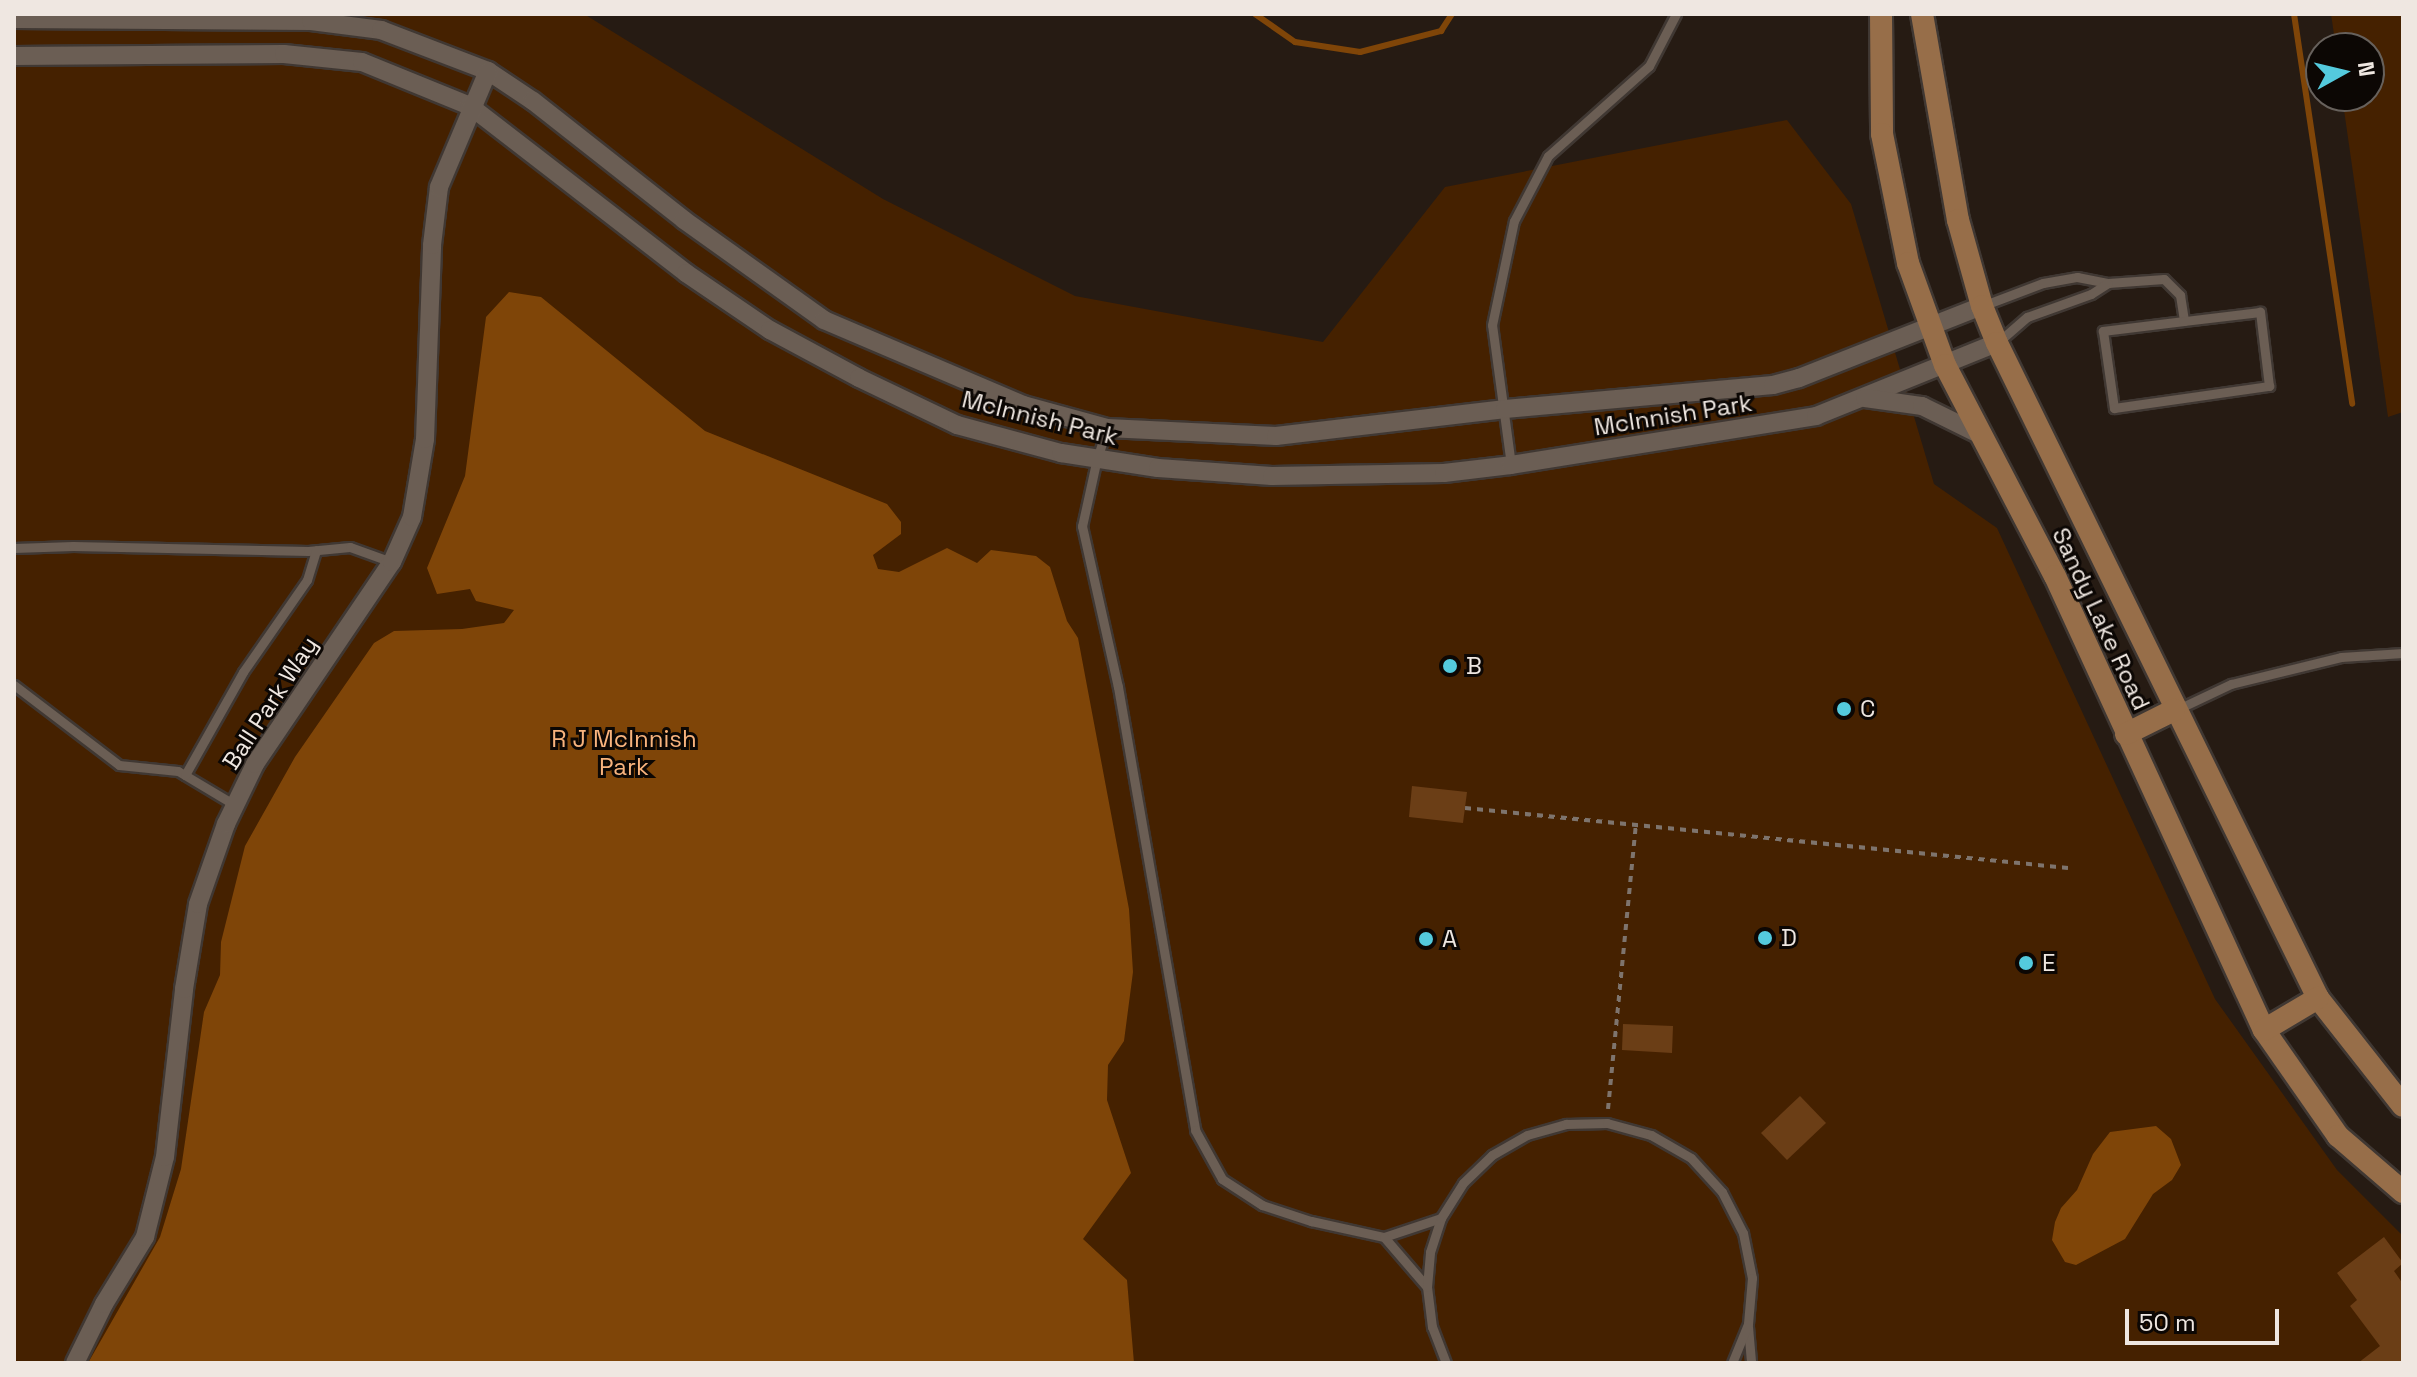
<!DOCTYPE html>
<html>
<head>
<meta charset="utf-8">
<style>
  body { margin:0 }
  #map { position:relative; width:2417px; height:1377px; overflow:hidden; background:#261b13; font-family:"Space Grotesk",sans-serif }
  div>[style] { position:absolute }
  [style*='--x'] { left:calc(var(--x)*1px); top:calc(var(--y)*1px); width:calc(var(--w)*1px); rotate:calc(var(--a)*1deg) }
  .green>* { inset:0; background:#452100 }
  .water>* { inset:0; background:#7f4508 }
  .stream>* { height:6px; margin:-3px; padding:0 3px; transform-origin:3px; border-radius:3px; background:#7f4508 }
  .building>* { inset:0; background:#6b3e16 }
  .path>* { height:4px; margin-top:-2px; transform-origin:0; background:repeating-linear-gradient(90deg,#7e746d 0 6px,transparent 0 12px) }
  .roads { filter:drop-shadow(2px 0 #403833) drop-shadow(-2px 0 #403833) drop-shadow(0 2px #403833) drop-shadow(0 -2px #403833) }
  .service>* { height:9px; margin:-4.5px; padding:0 4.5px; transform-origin:4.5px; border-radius:4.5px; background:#6b5e54 }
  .minor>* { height:18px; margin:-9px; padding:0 9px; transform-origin:9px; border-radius:9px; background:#6b5e54 }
  .secondary>* { height:22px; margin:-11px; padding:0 11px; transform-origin:11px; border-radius:11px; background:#976e49 }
  .dots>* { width:22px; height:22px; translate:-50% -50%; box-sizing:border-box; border:4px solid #0c0704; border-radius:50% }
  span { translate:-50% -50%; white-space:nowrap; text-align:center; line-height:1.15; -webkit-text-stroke:6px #0c0704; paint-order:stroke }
  .street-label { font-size:24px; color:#efe7e1 }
  .poi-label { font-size:24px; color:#efe7e1 }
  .left { translate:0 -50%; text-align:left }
  .park-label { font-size:24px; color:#f8b37d }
  .frame { position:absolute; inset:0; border:16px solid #efe7e1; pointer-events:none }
  .north { position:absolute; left:2305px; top:32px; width:80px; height:80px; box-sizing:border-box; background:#0c0704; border:2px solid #67615c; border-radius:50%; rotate:82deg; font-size:22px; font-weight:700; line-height:32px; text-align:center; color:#efe7e1 }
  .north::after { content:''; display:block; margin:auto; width:28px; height:36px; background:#54cadd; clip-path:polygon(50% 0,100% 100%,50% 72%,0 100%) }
  .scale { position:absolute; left:2125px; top:1309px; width:154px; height:36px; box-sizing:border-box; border:4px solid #efe7e1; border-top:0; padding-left:10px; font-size:24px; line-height:28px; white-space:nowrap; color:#efe7e1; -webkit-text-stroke:6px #0c0704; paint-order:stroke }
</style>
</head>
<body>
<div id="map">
  <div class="green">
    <div style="clip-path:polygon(14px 14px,584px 14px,883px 199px,1075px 296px,1323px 342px,1445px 187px,1787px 120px,1851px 204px,1934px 484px,1997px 528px,2215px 999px,2337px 1170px,2403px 1236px,2403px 1363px,14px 1363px)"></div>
    <div style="clip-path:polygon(2331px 14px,2403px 14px,2403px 412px,2388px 417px,2342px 96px,2369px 96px,2369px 48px,2336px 48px)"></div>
  </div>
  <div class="water">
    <div style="clip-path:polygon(509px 292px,541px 297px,705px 431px,887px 504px,901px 522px,901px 534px,873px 555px,878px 569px,899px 572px,947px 548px,977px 563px,991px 550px,1036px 556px,1050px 567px,1067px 621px,1078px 638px,1129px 909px,1133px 972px,1124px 1041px,1108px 1065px,1107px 1100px,1131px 1173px,1083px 1239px,1127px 1280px,1134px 1363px,88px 1363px,160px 1237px,181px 1169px,204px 1012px,220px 975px,221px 942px,245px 846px,295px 757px,374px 643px,394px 631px,462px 629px,504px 623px,514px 610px,476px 601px,470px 589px,437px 594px,427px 568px,465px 476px,486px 317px)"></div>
    <div style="clip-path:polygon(2156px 1126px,2171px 1139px,2181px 1165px,2172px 1180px,2153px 1194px,2125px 1239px,2076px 1265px,2065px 1262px,2052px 1240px,2055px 1222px,2061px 1208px,2077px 1190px,2093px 1154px,2110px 1132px)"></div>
  </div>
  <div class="stream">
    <div style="--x:1255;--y:14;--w:49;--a:35"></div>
    <div style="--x:1295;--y:42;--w:66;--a:8.7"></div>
    <div style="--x:1360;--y:52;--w:84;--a:-14.5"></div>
    <div style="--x:1441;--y:31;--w:20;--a:-57"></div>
    <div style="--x:2294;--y:14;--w:394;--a:81.5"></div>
  </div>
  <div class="building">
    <div style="clip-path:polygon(1412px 786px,1467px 792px,1463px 823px,1409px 817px)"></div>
    <div style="clip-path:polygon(1623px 1024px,1673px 1026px,1672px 1053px,1622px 1050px)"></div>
    <div style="clip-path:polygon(1800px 1096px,1826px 1123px,1787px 1160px,1761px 1133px)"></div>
    <div style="clip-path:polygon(2384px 1237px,2403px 1263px,2394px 1271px,2403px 1284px,2403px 1363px,2358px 1363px,2380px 1346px,2350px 1306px,2357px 1300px,2337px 1273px)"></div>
  </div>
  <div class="path">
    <div style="--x:1465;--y:808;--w:606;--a:5.68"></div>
    <div style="--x:1608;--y:1109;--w:285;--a:-84.4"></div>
  </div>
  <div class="roads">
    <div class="service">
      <div style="--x:1982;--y:306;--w:65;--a:-20.7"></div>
      <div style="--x:2043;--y:283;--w:35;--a:-10"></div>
      <div style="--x:2077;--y:277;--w:32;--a:11"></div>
      <div style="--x:2108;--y:283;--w:56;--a:-4.1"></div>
      <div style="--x:2164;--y:279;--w:23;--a:45"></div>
      <div style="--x:2180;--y:295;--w:26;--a:81"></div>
      <div style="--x:2184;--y:321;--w:82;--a:173"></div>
      <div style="--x:2103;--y:331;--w:78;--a:81.9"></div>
      <div style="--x:2114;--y:408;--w:157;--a:-8.1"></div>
      <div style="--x:2269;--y:386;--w:75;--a:-96.9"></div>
      <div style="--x:2260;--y:312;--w:77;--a:173.2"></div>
      <div style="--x:1997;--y:343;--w:40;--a:-41"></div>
      <div style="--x:2027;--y:317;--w:68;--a:-19.8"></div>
      <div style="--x:2091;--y:294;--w:20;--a:-33"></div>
      <div style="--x:1107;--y:428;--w:32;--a:108"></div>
      <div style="--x:1097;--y:458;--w:70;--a:102.4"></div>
      <div style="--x:1082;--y:526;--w:165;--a:77.4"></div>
      <div style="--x:1118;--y:687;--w:450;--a:80.1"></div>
      <div style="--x:1195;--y:1130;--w:56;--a:61.1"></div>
      <div style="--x:1222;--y:1179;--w:48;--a:33"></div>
      <div style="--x:1262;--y:1205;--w:52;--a:18.1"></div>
      <div style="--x:1311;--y:1221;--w:75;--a:12.4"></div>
      <div style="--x:1384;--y:1237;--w:60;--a:-18.4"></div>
      <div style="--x:1511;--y:465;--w:141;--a:-97.7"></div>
      <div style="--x:1492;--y:325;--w:106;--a:-78.1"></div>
      <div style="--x:1514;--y:221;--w:73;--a:-62.4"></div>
      <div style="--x:1548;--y:156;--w:135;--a:-41.7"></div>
      <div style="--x:1649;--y:66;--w:59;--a:-62.6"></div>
      <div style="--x:14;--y:548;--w:59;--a:-1.9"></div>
      <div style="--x:73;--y:546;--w:235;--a:1.2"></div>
      <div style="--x:308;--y:551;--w:42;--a:-5.4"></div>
      <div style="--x:350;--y:547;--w:45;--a:19.7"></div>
      <div style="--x:14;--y:685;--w:132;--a:37.3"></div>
      <div style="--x:119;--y:765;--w:59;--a:5.8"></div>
      <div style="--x:178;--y:771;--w:66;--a:30.8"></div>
      <div style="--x:2178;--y:709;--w:59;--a:-25.3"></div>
      <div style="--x:2231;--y:684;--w:113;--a:-13.8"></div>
      <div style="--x:2341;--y:657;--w:62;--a:-3.7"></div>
      <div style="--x:185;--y:775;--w:118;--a:-60.6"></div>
      <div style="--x:243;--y:672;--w:112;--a:-55.2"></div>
      <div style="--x:307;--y:580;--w:31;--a:-73"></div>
      <div style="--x:1384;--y:1237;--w:66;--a:49.3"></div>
      <div style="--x:1748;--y:1327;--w:36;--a:85"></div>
      <div style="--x:1446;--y:1363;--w:39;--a:-111"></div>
      <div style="--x:1432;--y:1327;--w:40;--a:-97.1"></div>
      <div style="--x:1427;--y:1287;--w:35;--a:-85"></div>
      <div style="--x:1430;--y:1252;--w:36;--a:-72"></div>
      <div style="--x:1441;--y:1218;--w:41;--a:-57.8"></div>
      <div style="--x:1463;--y:1183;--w:40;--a:-44"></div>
      <div style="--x:1492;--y:1155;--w:40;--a:-29.7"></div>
      <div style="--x:1527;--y:1135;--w:41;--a:-15.8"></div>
      <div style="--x:1566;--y:1124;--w:41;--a:-1.4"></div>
      <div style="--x:1607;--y:1123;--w:46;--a:15.3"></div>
      <div style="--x:1651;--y:1135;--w:46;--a:29.9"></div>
      <div style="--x:1691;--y:1158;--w:46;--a:47.6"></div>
      <div style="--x:1722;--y:1192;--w:46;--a:62.9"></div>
      <div style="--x:1743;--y:1233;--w:46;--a:78.7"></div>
      <div style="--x:1752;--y:1278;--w:46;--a:95"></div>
      <div style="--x:1748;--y:1324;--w:42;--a:112.3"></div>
    </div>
    <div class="minor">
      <div style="--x:14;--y:19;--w:297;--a:0.4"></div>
      <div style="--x:311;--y:21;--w:71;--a:7.3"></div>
      <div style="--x:381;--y:30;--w:115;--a:21"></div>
      <div style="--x:488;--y:71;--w:54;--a:33.7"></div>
      <div style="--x:533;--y:101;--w:192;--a:38.2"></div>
      <div style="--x:684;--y:220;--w:172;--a:35.5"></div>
      <div style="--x:824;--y:320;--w:216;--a:23.1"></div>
      <div style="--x:1023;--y:405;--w:87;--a:15.3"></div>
      <div style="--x:1107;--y:428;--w:169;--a:2.7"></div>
      <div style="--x:1276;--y:436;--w:231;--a:-6.7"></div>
      <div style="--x:1505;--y:409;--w:269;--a:-5.1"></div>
      <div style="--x:1773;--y:385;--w:27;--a:-15"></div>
      <div style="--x:1799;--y:378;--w:197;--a:-21.5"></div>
      <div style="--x:14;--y:56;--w:270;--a:-0.4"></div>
      <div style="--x:284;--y:54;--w:78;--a:5.9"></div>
      <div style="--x:362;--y:62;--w:117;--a:22.2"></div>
      <div style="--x:470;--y:106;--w:273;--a:37.7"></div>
      <div style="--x:686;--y:273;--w:102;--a:34.2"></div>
      <div style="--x:770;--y:330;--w:101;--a:28.3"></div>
      <div style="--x:859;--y:378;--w:109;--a:25.6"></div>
      <div style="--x:957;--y:425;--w:108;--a:15.1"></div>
      <div style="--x:1061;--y:453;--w:98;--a:8.8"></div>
      <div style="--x:1158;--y:468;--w:114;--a:4"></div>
      <div style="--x:1272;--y:476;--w:172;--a:-1"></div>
      <div style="--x:1444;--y:473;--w:67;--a:-6.8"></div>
      <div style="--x:1511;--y:465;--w:309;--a:-9.1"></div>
      <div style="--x:1816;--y:416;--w:195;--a:-22"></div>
      <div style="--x:1865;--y:398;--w:58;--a:8"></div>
      <div style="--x:1922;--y:406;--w:66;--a:26.2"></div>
      <div style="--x:75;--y:1363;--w:66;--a:-63.8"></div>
      <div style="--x:104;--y:1304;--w:79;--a:-58.5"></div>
      <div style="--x:145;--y:1237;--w:82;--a:-76"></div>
      <div style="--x:165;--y:1157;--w:169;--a:-83.5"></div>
      <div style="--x:184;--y:989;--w:86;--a:-80.6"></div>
      <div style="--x:198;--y:904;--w:85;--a:-70.7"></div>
      <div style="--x:226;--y:824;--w:67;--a:-64.2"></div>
      <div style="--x:255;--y:764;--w:244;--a:-55.9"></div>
      <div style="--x:392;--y:562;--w:49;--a:-66"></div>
      <div style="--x:412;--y:517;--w:79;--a:-80.5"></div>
      <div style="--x:425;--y:439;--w:194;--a:-87.9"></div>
      <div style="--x:432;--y:245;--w:58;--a:-83.1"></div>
      <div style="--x:439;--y:187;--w:126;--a:-67.1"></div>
    </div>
    <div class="secondary">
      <div style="--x:1881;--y:14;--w:120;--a:89.5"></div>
      <div style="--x:1882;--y:134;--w:132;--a:78.6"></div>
      <div style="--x:1908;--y:263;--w:109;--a:70.1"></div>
      <div style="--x:1945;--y:365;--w:238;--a:62.5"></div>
      <div style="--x:2055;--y:576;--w:500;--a:65.3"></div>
      <div style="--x:2264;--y:1030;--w:129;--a:55.1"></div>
      <div style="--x:2338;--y:1136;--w:86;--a:40.7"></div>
      <div style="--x:1922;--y:14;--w:209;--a:80.1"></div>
      <div style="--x:1958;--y:220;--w:89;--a:74.4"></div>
      <div style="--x:1982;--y:306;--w:40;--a:68"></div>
      <div style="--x:1997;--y:343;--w:729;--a:63.89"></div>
      <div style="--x:2318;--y:998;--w:137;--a:51.8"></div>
      <div style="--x:2126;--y:734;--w:54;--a:-26.6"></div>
      <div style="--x:2264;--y:1030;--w:63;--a:-30.7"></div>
    </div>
  </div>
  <div class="dots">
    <div style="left:1450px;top:666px;background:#54cadd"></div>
    <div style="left:1844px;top:709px;background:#54cadd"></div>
    <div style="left:1765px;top:938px;background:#54cadd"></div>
    <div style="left:1426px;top:939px;background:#54cadd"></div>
    <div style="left:2026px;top:963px;background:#54cadd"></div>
  </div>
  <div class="street-label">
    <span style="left:1673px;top:415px;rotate:-9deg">McInnish Park</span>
    <span style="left:1040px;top:418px;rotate:14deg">McInnish Park</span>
    <span style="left:2101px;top:619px;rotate:65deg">Sandy Lake Road</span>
    <span style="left:270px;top:703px;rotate:-57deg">Ball Park Way</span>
  </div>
  <div class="poi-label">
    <span class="left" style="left:1466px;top:666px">B</span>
    <span class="left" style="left:1860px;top:709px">C</span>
    <span class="left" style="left:1781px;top:938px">D</span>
    <span class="left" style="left:1442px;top:939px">A</span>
    <span class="left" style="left:2042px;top:963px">E</span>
  </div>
  <div class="park-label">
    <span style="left:624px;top:753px">R J McInnish<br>Park</span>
  </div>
  <div class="frame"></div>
  <div class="north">N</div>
  <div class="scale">50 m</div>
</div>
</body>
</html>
